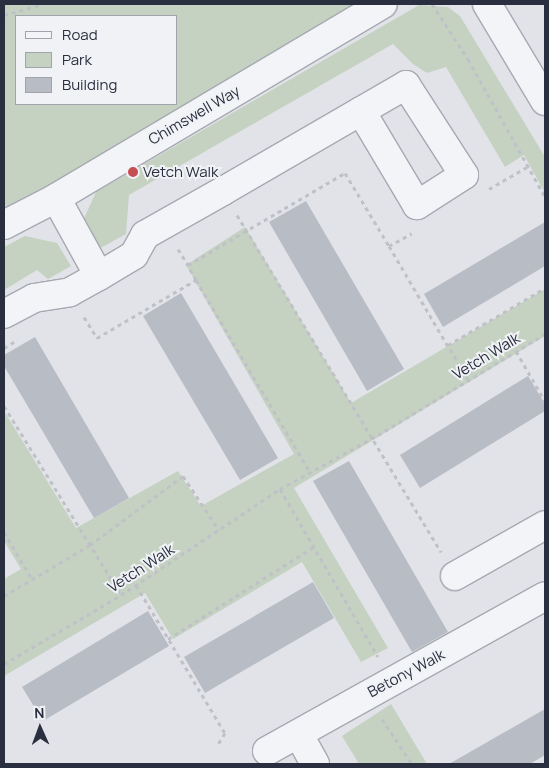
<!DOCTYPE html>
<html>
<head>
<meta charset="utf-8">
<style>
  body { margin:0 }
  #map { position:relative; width:549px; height:768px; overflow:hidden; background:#e1e3e8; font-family:Manrope,sans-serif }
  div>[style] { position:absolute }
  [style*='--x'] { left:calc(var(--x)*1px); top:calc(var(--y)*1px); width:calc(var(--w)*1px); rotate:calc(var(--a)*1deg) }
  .green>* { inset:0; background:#c5d2c2 }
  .building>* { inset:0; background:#b8bcc5 }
  .path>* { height:3px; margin-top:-1.5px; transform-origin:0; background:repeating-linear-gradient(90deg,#bfc1c7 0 4px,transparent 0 8px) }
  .roads { filter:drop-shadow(1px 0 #a6a9b2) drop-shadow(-1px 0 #a6a9b2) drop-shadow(0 1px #a6a9b2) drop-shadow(0 -1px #a6a9b2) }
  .minor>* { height:28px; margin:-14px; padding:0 14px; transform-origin:14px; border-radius:14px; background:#f3f4f7 }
  .dots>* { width:14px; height:14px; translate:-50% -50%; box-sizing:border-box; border:2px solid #f0f2f6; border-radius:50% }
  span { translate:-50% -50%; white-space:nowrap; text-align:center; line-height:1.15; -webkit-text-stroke:4px #f0f2f6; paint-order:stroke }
  .street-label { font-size:15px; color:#2a2f3f }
  .poi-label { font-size:15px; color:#2a2f3f }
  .left { translate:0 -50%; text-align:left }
  .frame { position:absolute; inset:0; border:5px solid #2a2f3f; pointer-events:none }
  .legend { position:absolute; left:15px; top:15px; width:162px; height:90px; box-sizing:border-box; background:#f0f2f6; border:1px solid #a1a4ad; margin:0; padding:6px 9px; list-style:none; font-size:15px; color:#2a2f3f }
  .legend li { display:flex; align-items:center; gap:10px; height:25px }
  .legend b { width:25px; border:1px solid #a1a4ad }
  .north { position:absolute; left:15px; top:703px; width:50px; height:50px; -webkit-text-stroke:4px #f0f2f6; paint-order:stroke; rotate:358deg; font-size:14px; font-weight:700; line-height:20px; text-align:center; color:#2a2f3f }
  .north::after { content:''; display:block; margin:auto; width:18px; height:22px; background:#2a2f3f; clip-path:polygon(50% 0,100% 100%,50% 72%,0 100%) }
</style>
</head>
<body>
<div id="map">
  <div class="green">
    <div style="clip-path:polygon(evenodd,4px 4px,355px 4px,132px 142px,4px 209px,4px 4px,16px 16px,176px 16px,176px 104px,16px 104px,16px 16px)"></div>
    <div style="clip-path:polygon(419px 5px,448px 7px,460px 16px,545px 157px,545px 193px,524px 155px,505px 167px,446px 67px,427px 73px,413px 64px,393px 44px,129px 195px,126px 234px,95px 251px,81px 225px,96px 192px)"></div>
    <div style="clip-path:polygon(245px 227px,351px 403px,545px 289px,545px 336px,294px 488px,388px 648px,361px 662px,302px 562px,173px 639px,145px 593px,4px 676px,4px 579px,21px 569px,4px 541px,4px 411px,76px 528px,178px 471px,201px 506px,294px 454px,186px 265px)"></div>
    <div style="clip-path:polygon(25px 236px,57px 243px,71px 266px,48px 279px,37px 270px,4px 290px,4px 247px)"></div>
    <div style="clip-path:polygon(391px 704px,427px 764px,359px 764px,342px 736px)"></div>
  </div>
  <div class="building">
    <div style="clip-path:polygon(306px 201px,404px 369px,367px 391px,269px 222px)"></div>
    <div style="clip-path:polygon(545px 222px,545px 266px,443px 327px,424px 294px)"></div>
    <div style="clip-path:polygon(181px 293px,278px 458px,240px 480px,143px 316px)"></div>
    <div style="clip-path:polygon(35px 337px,129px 498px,94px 518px,4px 366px,4px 355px)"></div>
    <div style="clip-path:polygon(528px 376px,545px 404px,545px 411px,420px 488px,400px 455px)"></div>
    <div style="clip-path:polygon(349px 461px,448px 632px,412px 652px,313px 481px)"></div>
    <div style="clip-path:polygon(313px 582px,334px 618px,205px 693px,184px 657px)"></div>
    <div style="clip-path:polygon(148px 611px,169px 646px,43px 721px,22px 687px)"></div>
    <div style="clip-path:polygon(545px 709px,545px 755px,530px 764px,449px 764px)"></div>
  </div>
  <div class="path">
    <div style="--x:432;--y:4;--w:66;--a:56.8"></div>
    <div style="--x:468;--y:59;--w:158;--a:60.8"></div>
    <div style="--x:4;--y:15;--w:41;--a:-15.8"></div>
    <div style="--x:489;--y:189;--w:44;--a:-30.1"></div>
    <div style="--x:237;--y:215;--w:394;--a:58.8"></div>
    <div style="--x:389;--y:246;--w:116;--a:59.5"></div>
    <div style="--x:178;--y:249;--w:19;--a:58"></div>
    <div style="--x:196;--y:280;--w:223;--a:59.3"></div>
    <div style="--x:84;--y:317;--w:25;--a:58"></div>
    <div style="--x:97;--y:338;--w:115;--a:-30.4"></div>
    <div style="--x:196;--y:280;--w:17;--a:-118"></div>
    <div style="--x:188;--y:265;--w:182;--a:-30.4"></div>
    <div style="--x:345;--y:173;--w:85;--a:58.9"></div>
    <div style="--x:389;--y:246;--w:26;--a:-29"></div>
    <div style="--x:4;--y:348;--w:12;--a:-31"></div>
    <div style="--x:516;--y:351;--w:58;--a:59.9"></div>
    <div style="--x:468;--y:380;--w:40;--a:-119.7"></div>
    <div style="--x:448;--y:345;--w:113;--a:-30.4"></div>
    <div style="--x:4;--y:406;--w:222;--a:58.2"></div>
    <div style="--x:280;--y:489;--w:194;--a:59.7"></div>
    <div style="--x:4;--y:532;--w:55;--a:59.2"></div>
    <div style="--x:136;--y:585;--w:173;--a:59"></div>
    <div style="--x:225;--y:733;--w:15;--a:122"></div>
    <div style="--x:4;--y:596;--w:100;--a:-30.7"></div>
    <div style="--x:90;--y:545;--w:116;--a:-36.6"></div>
    <div style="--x:183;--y:476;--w:65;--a:56.3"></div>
    <div style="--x:168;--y:639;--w:174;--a:-32.3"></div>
    <div style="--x:4;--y:664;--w:136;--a:-30.5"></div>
    <div style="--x:121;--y:595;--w:191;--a:-33.7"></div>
    <div style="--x:280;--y:489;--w:112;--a:-28.9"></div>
    <div style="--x:378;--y:435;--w:195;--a:-31.2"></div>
    <div style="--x:382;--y:719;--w:54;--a:56.3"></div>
  </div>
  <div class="roads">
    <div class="minor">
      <div style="--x:487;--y:4;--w:113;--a:59.1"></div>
      <div style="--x:56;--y:198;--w:89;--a:61.1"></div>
      <div style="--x:4;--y:225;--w:59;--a:-27.4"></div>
      <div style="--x:56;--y:198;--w:380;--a:-30.7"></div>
      <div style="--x:4;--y:314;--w:34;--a:-28"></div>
      <div style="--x:34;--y:298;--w:36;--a:-9"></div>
      <div style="--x:70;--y:292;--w:33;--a:-29"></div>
      <div style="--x:99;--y:276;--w:41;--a:-31"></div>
      <div style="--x:134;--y:255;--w:23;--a:-61"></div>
      <div style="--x:145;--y:235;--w:90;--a:-29.4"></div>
      <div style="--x:223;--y:191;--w:160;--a:-30.1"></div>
      <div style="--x:361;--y:111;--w:52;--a:-30"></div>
      <div style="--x:406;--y:85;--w:107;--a:57.2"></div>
      <div style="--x:464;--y:175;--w:56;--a:147.4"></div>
      <div style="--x:417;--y:205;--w:109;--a:-120.8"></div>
      <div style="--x:455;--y:576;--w:103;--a:-29.5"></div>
      <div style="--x:299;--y:735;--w:33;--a:61"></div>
      <div style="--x:267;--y:751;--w:318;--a:-29.1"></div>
    </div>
  </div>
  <div class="dots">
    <div style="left:133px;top:172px;background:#c54f52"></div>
  </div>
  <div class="street-label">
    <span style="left:194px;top:115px;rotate:-30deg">Chimswell Way</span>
    <span style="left:486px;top:356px;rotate:-31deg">Vetch Walk</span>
    <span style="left:141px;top:568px;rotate:-33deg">Vetch Walk</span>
    <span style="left:406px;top:673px;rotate:-28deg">Betony Walk</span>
  </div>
  <div class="poi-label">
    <span class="left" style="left:143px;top:172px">Vetch Walk</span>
  </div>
  <div class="frame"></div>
  <ul class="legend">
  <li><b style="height:6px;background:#f3f4f7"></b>Road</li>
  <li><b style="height:14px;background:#c5d2c2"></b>Park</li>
  <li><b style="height:14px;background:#b8bcc5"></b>Building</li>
  </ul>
  <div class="north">N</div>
</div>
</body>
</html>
